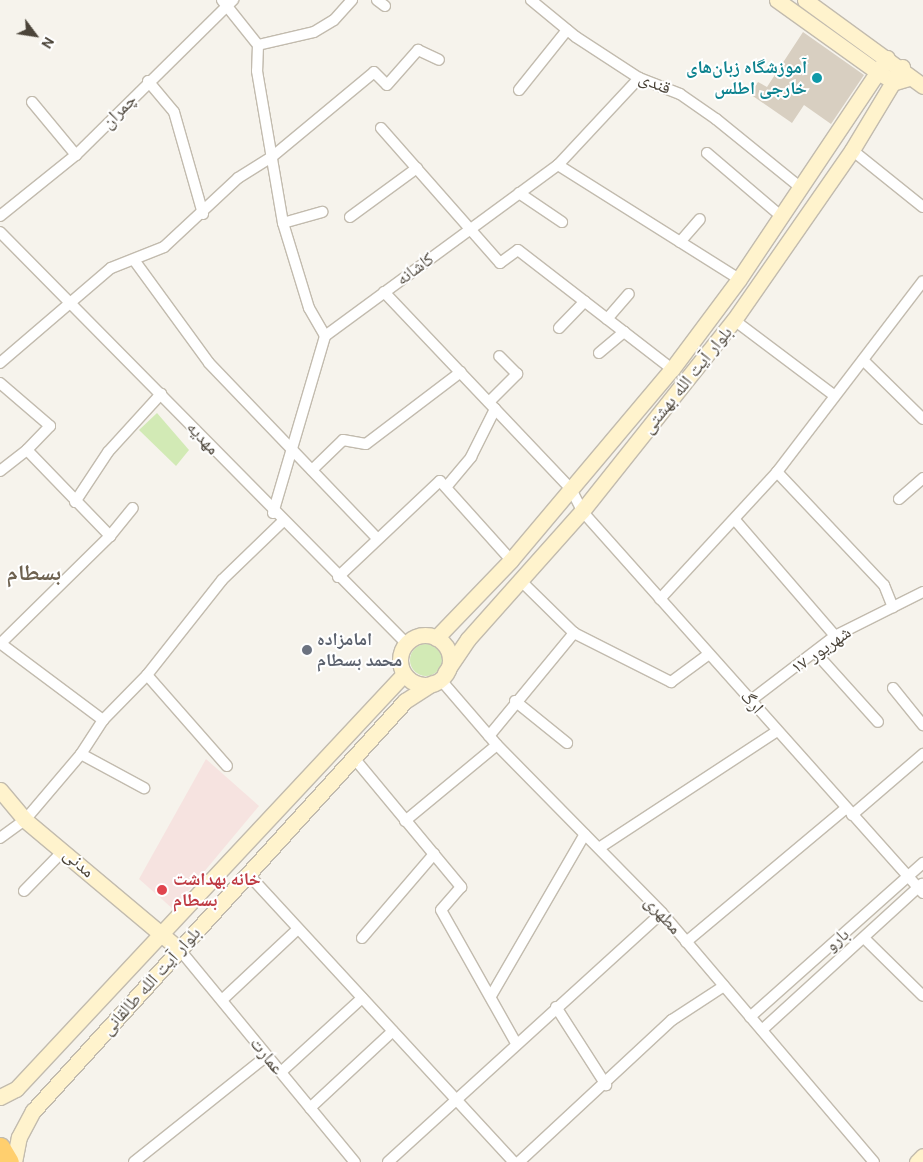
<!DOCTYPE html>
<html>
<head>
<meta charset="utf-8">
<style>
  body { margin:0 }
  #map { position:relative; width:923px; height:1162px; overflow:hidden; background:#f6f3ec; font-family:"DM Sans","Noto Naskh Arabic",sans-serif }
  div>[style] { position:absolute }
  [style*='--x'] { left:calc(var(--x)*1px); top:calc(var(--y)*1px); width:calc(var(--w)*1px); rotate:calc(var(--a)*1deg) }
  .medical>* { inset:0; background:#f6e3e0 }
  .green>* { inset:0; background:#d2eab5 }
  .round { border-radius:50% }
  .building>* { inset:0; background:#d8cfc1 }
  .roads { filter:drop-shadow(1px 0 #c2bbae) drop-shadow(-1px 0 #c2bbae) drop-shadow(0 1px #c2bbae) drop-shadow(0 -1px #c2bbae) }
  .street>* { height:10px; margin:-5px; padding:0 5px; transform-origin:5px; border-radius:5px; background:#fff }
  .secondary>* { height:15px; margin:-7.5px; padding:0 7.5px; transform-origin:7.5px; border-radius:7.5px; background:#fff3cd }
  .secondary>.ring { margin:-7.5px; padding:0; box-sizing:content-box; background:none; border:15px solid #fff3cd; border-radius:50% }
  .highway>* { height:19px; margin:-9.5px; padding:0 9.5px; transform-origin:9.5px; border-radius:9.5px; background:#ffcf6e }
  .dots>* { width:14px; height:14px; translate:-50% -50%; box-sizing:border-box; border:2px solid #fff; border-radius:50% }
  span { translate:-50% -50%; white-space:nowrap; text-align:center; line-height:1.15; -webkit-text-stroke:4px #fff; paint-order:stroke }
  .culture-label { font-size:18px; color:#0d838f; font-weight:700 }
  .right { translate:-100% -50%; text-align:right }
  .street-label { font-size:18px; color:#4b4439 }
  .worship-label { font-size:18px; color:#5b616d; font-weight:700 }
  .left { translate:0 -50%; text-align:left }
  .health-label { font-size:18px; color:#be3a42; font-weight:700 }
  .district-label { font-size:22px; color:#6e6250; font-weight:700 }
  .north { position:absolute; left:10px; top:10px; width:50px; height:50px; -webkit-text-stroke:4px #fff; paint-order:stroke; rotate:121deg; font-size:14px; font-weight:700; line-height:20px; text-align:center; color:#4b4439 }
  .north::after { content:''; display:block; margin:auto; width:18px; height:22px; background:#4b4439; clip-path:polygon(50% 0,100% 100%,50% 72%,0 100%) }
</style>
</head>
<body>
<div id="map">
  <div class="medical">
    <div style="clip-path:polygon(206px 759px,259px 806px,173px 909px,139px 879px)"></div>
  </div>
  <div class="green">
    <div style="clip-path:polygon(157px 413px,189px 450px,176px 466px,139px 430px)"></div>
    <div class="round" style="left:410px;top:644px;width:32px;height:32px"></div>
  </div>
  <div class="building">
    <div style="clip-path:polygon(803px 32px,864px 75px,831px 124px,804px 105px,792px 123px,750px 94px,758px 82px,767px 87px)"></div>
  </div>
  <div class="roads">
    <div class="street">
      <div style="--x:222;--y:0;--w:58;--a:51.3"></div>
      <div style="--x:258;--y:45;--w:26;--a:92"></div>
      <div style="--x:257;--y:71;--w:154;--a:80.3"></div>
      <div style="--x:283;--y:223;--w:89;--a:73"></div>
      <div style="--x:309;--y:308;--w:32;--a:60"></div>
      <div style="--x:377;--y:0;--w:10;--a:37"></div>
      <div style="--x:531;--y:0;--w:58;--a:39.4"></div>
      <div style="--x:576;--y:37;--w:75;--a:33.1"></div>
      <div style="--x:639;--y:78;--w:44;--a:21.3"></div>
      <div style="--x:680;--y:94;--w:44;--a:34.8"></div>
      <div style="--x:716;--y:119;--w:109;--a:39.1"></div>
      <div style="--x:258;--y:45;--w:57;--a:-13.1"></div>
      <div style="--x:314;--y:32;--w:23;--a:-31"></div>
      <div style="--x:334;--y:20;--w:27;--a:-48"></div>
      <div style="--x:148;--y:81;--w:40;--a:50"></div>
      <div style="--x:174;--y:112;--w:106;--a:74.1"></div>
      <div style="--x:519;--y:90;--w:77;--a:-51.3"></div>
      <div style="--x:32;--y:102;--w:69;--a:50.3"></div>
      <div style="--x:381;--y:128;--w:180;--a:48.6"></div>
      <div style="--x:500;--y:263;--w:22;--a:-36"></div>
      <div style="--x:518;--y:250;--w:195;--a:37.7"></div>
      <div style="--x:852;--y:150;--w:91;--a:38.8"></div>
      <div style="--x:707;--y:153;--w:99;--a:40.5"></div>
      <div style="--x:558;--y:165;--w:214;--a:32.2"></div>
      <div style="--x:519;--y:193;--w:52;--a:34"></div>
      <div style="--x:0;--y:216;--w:97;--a:-38.8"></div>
      <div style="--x:76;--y:155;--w:221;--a:-44.6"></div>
      <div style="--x:350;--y:217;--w:83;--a:-36.2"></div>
      <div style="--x:283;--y:223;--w:41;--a:-15.8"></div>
      <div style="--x:0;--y:232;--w:578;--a:45.35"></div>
      <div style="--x:680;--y:242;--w:30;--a:-49"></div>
      <div style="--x:134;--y:260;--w:127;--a:53.9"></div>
      <div style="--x:209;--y:363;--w:243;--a:46.2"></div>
      <div style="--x:384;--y:292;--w:272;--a:46.5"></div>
      <div style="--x:571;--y:489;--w:25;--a:63"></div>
      <div style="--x:582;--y:511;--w:512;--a:48.25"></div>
      <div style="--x:607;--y:319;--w:33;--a:-49"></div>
      <div style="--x:734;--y:320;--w:126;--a:37"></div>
      <div style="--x:559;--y:328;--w:37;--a:-46"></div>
      <div style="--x:599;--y:353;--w:33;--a:-40"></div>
      <div style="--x:863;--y:360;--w:84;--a:44.5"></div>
      <div style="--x:0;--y:363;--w:146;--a:-40.6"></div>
      <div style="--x:111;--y:268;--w:57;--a:-21.6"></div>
      <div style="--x:164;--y:247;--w:101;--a:-43"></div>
      <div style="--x:238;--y:178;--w:41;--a:-32.2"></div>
      <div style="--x:273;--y:156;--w:131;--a:-39.7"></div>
      <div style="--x:374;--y:72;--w:18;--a:45"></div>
      <div style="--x:387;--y:85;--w:47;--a:-48.5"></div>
      <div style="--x:418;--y:50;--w:23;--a:25"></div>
      <div style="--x:0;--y:383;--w:66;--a:40.7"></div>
      <div style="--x:50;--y:426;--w:33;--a:134"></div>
      <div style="--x:27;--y:450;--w:120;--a:46"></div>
      <div style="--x:489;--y:402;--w:40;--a:-45"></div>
      <div style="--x:517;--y:374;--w:25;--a:-135"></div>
      <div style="--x:312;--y:470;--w:43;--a:-44.1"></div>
      <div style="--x:343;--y:440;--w:23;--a:10"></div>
      <div style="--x:366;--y:444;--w:119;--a:-37.2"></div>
      <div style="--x:0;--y:471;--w:34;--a:-38"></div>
      <div style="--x:777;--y:472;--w:156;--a:46.6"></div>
      <div style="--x:884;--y:585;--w:24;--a:68"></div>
      <div style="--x:447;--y:486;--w:38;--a:-50"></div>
      <div style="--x:471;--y:457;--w:54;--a:-63.4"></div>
      <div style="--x:899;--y:499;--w:32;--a:-41"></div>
      <div style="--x:75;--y:502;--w:60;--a:-56.6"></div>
      <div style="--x:108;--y:452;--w:79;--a:-47.6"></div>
      <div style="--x:273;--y:513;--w:184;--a:-73.6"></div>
      <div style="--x:325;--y:336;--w:289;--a:-36.3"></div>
      <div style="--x:558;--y:165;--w:119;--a:-47"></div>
      <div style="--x:735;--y:520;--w:153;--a:49.2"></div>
      <div style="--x:338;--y:577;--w:140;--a:-43.3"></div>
      <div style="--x:440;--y:481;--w:106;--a:48.1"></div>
      <div style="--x:522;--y:582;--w:73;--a:44.4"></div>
      <div style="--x:574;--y:633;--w:109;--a:26.8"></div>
      <div style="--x:671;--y:682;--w:47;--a:-36.4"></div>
      <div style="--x:660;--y:599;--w:173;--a:-47.3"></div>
      <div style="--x:777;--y:472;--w:240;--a:-52.6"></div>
      <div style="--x:0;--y:643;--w:129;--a:36.8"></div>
      <div style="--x:0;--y:644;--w:154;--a:-44.5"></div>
      <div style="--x:110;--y:536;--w:36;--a:-51"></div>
      <div style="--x:815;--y:652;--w:94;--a:48"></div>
      <div style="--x:147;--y:675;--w:121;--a:48.7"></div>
      <div style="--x:440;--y:679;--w:87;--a:49.2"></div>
      <div style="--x:497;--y:745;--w:235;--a:45.5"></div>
      <div style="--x:662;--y:913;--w:327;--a:49.6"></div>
      <div style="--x:893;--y:688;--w:48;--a:51"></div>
      <div style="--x:515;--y:701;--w:67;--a:38.9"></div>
      <div style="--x:750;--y:701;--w:107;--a:-37.4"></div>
      <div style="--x:835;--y:636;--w:98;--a:-26.6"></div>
      <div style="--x:489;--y:736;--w:134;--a:-50.5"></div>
      <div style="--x:81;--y:754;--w:72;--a:28.4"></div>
      <div style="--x:354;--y:758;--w:168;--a:50.3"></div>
      <div style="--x:461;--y:887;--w:30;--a:131"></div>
      <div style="--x:441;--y:910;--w:153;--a:60.6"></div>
      <div style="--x:852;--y:815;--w:94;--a:-40.7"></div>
      <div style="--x:405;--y:821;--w:119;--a:-39.6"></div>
      <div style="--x:0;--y:838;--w:31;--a:-36"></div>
      <div style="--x:25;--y:820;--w:87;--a:-49.7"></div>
      <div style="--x:81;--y:754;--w:40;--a:-57.1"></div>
      <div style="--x:103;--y:720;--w:63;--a:-45.6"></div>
      <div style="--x:147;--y:675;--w:121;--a:-51.7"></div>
      <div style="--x:222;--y:580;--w:83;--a:-44"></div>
      <div style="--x:599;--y:848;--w:213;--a:-33.3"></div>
      <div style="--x:248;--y:874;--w:392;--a:47.3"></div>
      <div style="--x:24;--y:891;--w:57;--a:-45.7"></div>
      <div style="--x:362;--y:938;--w:111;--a:-49.4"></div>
      <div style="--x:865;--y:939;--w:81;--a:44.5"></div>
      <div style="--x:686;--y:942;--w:209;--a:-39.9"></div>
      <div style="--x:180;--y:950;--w:275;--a:50.5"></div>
      <div style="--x:491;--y:996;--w:187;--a:-59.9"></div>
      <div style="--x:222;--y:1000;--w:104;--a:-43.1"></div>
      <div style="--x:556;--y:1007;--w:93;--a:57.3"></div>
      <div style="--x:750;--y:1017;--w:232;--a:-41.7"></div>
      <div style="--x:762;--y:1030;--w:217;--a:-42.4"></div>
      <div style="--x:281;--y:1072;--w:110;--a:-42.4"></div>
      <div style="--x:310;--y:1108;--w:113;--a:-42.9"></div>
      <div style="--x:134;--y:1162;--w:170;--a:-38.6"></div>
      <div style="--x:388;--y:1162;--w:370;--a:-42.3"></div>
      <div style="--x:519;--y:1162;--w:209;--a:-42.9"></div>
      <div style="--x:672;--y:1020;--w:62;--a:-33.2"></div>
    </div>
    <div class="secondary">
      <div style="--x:777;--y:0;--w:125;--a:35.6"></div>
      <div style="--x:879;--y:73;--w:18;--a:29"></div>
      <div style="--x:895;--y:82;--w:15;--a:-16"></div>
      <div style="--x:805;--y:0;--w:146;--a:36.1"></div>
      <div class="ring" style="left:400px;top:635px;width:35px;height:35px"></div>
      <div style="--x:436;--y:638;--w:108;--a:-46.1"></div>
      <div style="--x:511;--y:560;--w:250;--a:-49.9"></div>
      <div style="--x:672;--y:369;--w:112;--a:-53.3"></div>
      <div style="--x:739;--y:279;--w:266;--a:-56.2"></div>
      <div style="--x:445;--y:673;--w:41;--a:-55.9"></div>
      <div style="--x:468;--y:639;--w:171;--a:-48.3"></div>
      <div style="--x:582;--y:511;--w:244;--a:-51.5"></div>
      <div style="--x:734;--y:320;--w:207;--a:-55.2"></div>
      <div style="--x:852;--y:150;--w:97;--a:-58.9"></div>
      <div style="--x:0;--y:790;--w:39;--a:50"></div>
      <div style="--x:25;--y:820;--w:202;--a:40"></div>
      <div style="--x:0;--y:1097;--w:18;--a:-27"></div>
      <div style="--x:16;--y:1089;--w:568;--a:-46.93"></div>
      <div style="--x:14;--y:1162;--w:25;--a:-79"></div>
      <div style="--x:19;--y:1137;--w:30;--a:-62"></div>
      <div style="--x:33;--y:1111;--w:554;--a:-47.78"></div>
      <div style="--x:405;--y:701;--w:33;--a:-33"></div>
      <div style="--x:917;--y:1162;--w:8;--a:-45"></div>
    </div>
    <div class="highway">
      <div style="--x:0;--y:1147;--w:17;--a:59"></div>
    </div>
  </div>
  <div class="dots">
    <div style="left:817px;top:78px;background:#0f9aa8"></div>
    <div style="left:307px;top:650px;background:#6b7280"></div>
    <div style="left:162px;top:890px;background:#e0444e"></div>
  </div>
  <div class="culture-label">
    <span class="right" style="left:807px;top:78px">آموزشگاه زبان‌های<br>خارجی اطلس</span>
  </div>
  <div class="street-label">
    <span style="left:655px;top:83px;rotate:23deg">قندی</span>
    <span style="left:119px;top:111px;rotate:-45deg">چمران</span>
    <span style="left:415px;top:269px;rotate:-36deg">کاشانه</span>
    <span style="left:687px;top:380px;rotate:-51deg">بلوار آیت الله بهشتی</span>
    <span style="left:203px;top:438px;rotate:47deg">مهدیه</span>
    <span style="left:821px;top:650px;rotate:-35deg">۱۷ شهریور</span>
    <span style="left:752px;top:702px;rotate:48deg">ارگ</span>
    <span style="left:79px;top:863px;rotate:42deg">مدنی</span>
    <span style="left:663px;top:915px;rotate:48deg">مطهری</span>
    <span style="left:837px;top:940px;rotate:-42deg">بارو</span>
    <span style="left:151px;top:981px;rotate:-48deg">بلوار آیت الله طالقانی</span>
    <span style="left:267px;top:1056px;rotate:51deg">عمارت</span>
  </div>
  <div class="worship-label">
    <span class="left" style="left:317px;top:650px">امامزاده<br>محمد بسطام</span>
  </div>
  <div class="health-label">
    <span class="left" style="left:173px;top:890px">خانه بهداشت<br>بسطام</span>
  </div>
  <div class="district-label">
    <span style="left:34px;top:573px">بسطام</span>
  </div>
  <div class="north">N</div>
</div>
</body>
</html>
